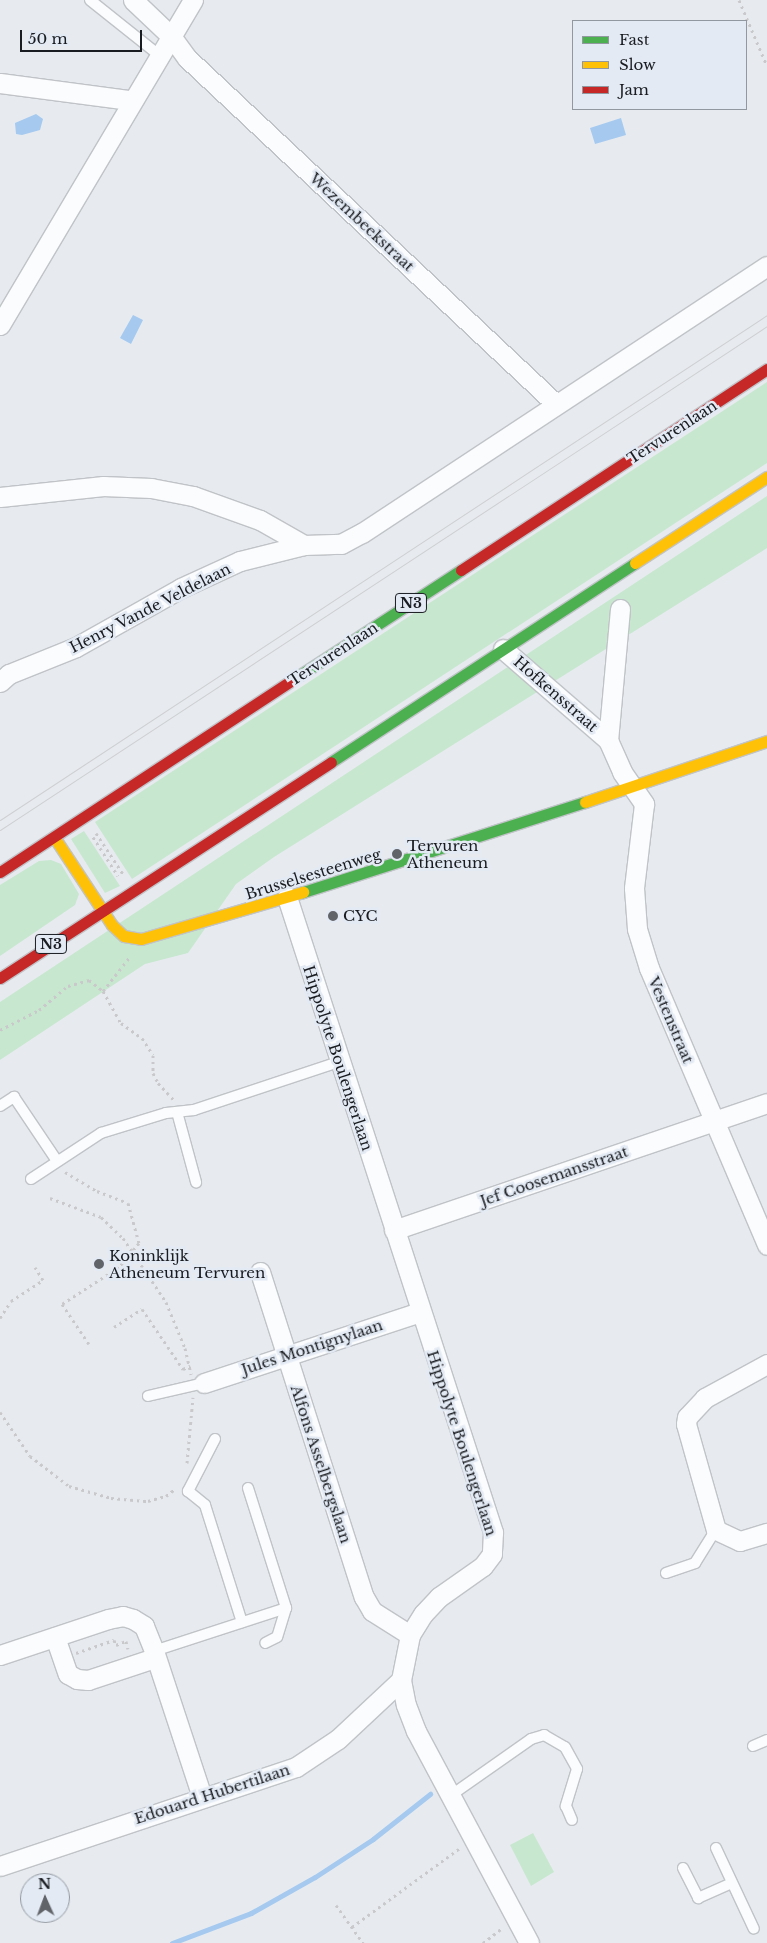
<!DOCTYPE html>
<html>
<head>
<meta charset="utf-8">
<style>
  body { margin:0 }
  #map { position:relative; width:767px; height:1943px; overflow:hidden; background:#e7ebf0; font-family:"Libre Baskerville",serif }
  div>[style] { position:absolute }
  [style*='--x'] { left:calc(var(--x)*1px); top:calc(var(--y)*1px); width:calc(var(--w)*1px); rotate:calc(var(--a)*1deg) }
  .green>* { inset:0; background:#c7e7cf }
  .water>* { inset:0; background:#a5c9ef }
  .stream>* { height:5px; margin:-2.5px; padding:0 2.5px; transform-origin:2.5px; border-radius:2.5px; background:#a5c9ef }
  .path>* { height:3px; margin-top:-1.5px; transform-origin:0; background:repeating-linear-gradient(90deg,#c9c9cb 0 2.5px,transparent 0 6.5px) }
  .roads { filter:drop-shadow(1px 0 #c0c3c7) drop-shadow(-1px 0 #c0c3c7) drop-shadow(0 1px #c0c3c7) drop-shadow(0 -1px #c0c3c7) }
  .lane>* { height:10px; margin:-5px; padding:0 5px; transform-origin:5px; border-radius:5px; background:#fbfcfd }
  .street>* { height:19px; margin:-9.5px; padding:0 9.5px; transform-origin:9.5px; border-radius:9.5px; background:#fbfcfd }
  .fast>* { height:11px; margin:-5.5px; padding:0 5.5px; transform-origin:5.5px; border-radius:5.5px; background:#4caf50 }
  .slow>* { height:11px; margin:-5.5px; padding:0 5.5px; transform-origin:5.5px; border-radius:5.5px; background:#ffc107 }
  .jam>* { height:11px; margin:-5.5px; padding:0 5.5px; transform-origin:5.5px; border-radius:5.5px; background:#c62828 }
  .tram>* { height:1px; margin:-0.5px; padding:0 0.5px; transform-origin:0.5px; border-radius:0.5px; background:#cecfd1 }
  .dots>* { width:14px; height:14px; translate:-50% -50%; box-sizing:border-box; border:2px solid #e3eaf4; border-radius:50% }
  span { translate:-50% -50%; white-space:nowrap; text-align:center; line-height:1.15; -webkit-text-stroke:5px #e3eaf4; paint-order:stroke }
  .shield-label span { padding:1px 4px; background:#e3eaf4; border:1px solid; border-radius:4px; -webkit-text-stroke-width:0 }
  .shield-label { font-size:14px; color:#191c20; font-weight:700 }
  .street-label { font-size:15px; color:#191c20 }
  .poi-label { font-size:15px; color:#191c20 }
  .left { translate:0 -50%; text-align:left }
  .legend { position:absolute; left:572px; top:20px; width:175px; height:90px; box-sizing:border-box; background:#e3eaf4; border:1px solid #92989f; margin:0; padding:6px 9px; list-style:none; font-size:15px; color:#191c20 }
  .legend li { display:flex; align-items:center; gap:10px; height:25px }
  .legend b { width:25px; border:1px solid #92989f }
  .north { position:absolute; left:20px; top:1873px; width:50px; height:50px; box-sizing:border-box; background:#e3eaf4; border:1px solid #92989f; border-radius:50%; rotate:358deg; font-size:14px; font-weight:700; line-height:20px; text-align:center; color:#191c20 }
  .north::after { content:''; display:block; margin:auto; width:18px; height:22px; background:#616469; clip-path:polygon(50% 0,100% 100%,50% 72%,0 100%) }
  .scale { position:absolute; left:20px; top:30px; width:122px; height:22px; box-sizing:border-box; border:2px solid #191c20; border-top:0; padding-left:6px; font-size:15px; line-height:18px; white-space:nowrap; color:#191c20; -webkit-text-stroke:4px #e3eaf4; paint-order:stroke }
</style>
</head>
<body>
<div id="map">
  <div class="green">
    <div style="clip-path:polygon(767px 382px,767px 463px,132px 879px,95px 822px)"></div>
    <div style="clip-path:polygon(767px 496px,767px 548px,274px 857px,236px 884px,188px 953px,145px 964px,0 1060px,0 1002px)"></div>
    <div style="clip-path:polygon(84px 831px,120px 886px,105px 893px,71px 839px)"></div>
    <div style="clip-path:polygon(51px 860px,61px 864px,79px 894px,75px 905px,0 956px,0 885px,39px 861px)"></div>
    <div style="clip-path:polygon(533px 1833px,554px 1872px,531px 1886px,510px 1845px)"></div>
  </div>
  <div class="water">
    <div style="clip-path:polygon(36px 114px,43px 119px,40px 130px,22px 135px,16px 134px,15px 123px)"></div>
    <div style="clip-path:polygon(621px 118px,626px 135px,595px 144px,590px 128px)"></div>
    <div style="clip-path:polygon(133px 315px,143px 320px,131px 344px,120px 338px)"></div>
  </div>
  <div class="stream">
    <div style="--x:172;--y:1943;--w:85;--a:-20.8"></div>
    <div style="--x:251;--y:1913;--w:73;--a:-29.4"></div>
    <div style="--x:315;--y:1877;--w:69;--a:-33.2"></div>
    <div style="--x:373;--y:1839;--w:73;--a:-38.3"></div>
  </div>
  <div class="path">
    <div style="--x:739;--y:0;--w:72;--a:67"></div>
    <div style="--x:96;--y:833;--w:49;--a:56.6"></div>
    <div style="--x:93;--y:837;--w:46;--a:57.3"></div>
    <div style="--x:103;--y:991;--w:42;--a:-51.8"></div>
    <div style="--x:0;--y:1030;--w:44;--a:-27.1"></div>
    <div style="--x:39;--y:1010;--w:38;--a:-40"></div>
    <div style="--x:68;--y:986;--w:22;--a:-16"></div>
    <div style="--x:89;--y:980;--w:18;--a:38"></div>
    <div style="--x:103;--y:991;--w:37;--a:61"></div>
    <div style="--x:121;--y:1023;--w:26;--a:36"></div>
    <div style="--x:142;--y:1038;--w:20;--a:57"></div>
    <div style="--x:153;--y:1055;--w:18;--a:90"></div>
    <div style="--x:153;--y:1073;--w:11;--a:63"></div>
    <div style="--x:158;--y:1083;--w:23;--a:47"></div>
    <div style="--x:65;--y:1172;--w:37;--a:31"></div>
    <div style="--x:97;--y:1191;--w:33;--a:21"></div>
    <div style="--x:128;--y:1203;--w:41;--a:74.6"></div>
    <div style="--x:139;--y:1243;--w:31;--a:130"></div>
    <div style="--x:119;--y:1267;--w:68;--a:147"></div>
    <div style="--x:62;--y:1304;--w:48;--a:56"></div>
    <div style="--x:50;--y:1198;--w:54;--a:20.4"></div>
    <div style="--x:101;--y:1217;--w:30;--a:44"></div>
    <div style="--x:123;--y:1238;--w:77;--a:56.1"></div>
    <div style="--x:166;--y:1302;--w:50;--a:67.6"></div>
    <div style="--x:185;--y:1348;--w:27;--a:77"></div>
    <div style="--x:0;--y:1318;--w:20;--a:-57"></div>
    <div style="--x:11;--y:1301;--w:38;--a:-33"></div>
    <div style="--x:43;--y:1280;--w:15;--a:-122"></div>
    <div style="--x:114;--y:1327;--w:33;--a:-33"></div>
    <div style="--x:142;--y:1309;--w:73;--a:55.7"></div>
    <div style="--x:183;--y:1369;--w:8;--a:-23"></div>
    <div style="--x:0;--y:1412;--w:53;--a:55.7"></div>
    <div style="--x:30;--y:1456;--w:49;--a:37.6"></div>
    <div style="--x:69;--y:1486;--w:44;--a:15.9"></div>
    <div style="--x:111;--y:1498;--w:37;--a:5"></div>
    <div style="--x:148;--y:1501;--w:19;--a:-16"></div>
    <div style="--x:166;--y:1496;--w:11;--a:-38"></div>
    <div style="--x:187;--y:1463;--w:66;--a:-84.8"></div>
    <div style="--x:76;--y:1653;--w:40;--a:-18.9"></div>
    <div style="--x:114;--y:1640;--w:5;--a:68"></div>
    <div style="--x:116;--y:1645;--w:11;--a:-22"></div>
    <div style="--x:126;--y:1641;--w:8;--a:76"></div>
    <div style="--x:336;--y:1905;--w:47;--a:54.6"></div>
    <div style="--x:352;--y:1927;--w:134;--a:-36.2"></div>
    <div style="--x:483;--y:1943;--w:24;--a:-38"></div>
  </div>
  <div class="roads">
    <div class="lane">
      <div style="--x:90;--y:0;--w:88;--a:38.6"></div>
      <div style="--x:0;--y:1106;--w:17;--a:-33"></div>
      <div style="--x:14;--y:1097;--w:77;--a:56.1"></div>
      <div style="--x:177;--y:1112;--w:73;--a:74.8"></div>
      <div style="--x:31;--y:1179;--w:84;--a:-33.3"></div>
      <div style="--x:101;--y:1133;--w:68;--a:-17.1"></div>
      <div style="--x:166;--y:1113;--w:28;--a:-6"></div>
      <div style="--x:194;--y:1110;--w:152;--a:-18.4"></div>
      <div style="--x:148;--y:1396;--w:57;--a:-13.1"></div>
      <div style="--x:215;--y:1439;--w:59;--a:117.4"></div>
      <div style="--x:188;--y:1491;--w:22;--a:39"></div>
      <div style="--x:205;--y:1505;--w:123;--a:72.5"></div>
      <div style="--x:248;--y:1488;--w:126;--a:72.4"></div>
      <div style="--x:286;--y:1608;--w:30;--a:107"></div>
      <div style="--x:277;--y:1637;--w:13;--a:153"></div>
      <div style="--x:666;--y:1573;--w:31;--a:-19"></div>
      <div style="--x:695;--y:1563;--w:39;--a:-58"></div>
      <div style="--x:154;--y:1651;--w:139;--a:-18"></div>
      <div style="--x:753;--y:1746;--w:15;--a:-23"></div>
      <div style="--x:450;--y:1796;--w:99;--a:-35.1"></div>
      <div style="--x:531;--y:1739;--w:14;--a:-17"></div>
      <div style="--x:544;--y:1735;--w:24;--a:30"></div>
      <div style="--x:565;--y:1747;--w:25;--a:61"></div>
      <div style="--x:577;--y:1769;--w:39;--a:107"></div>
      <div style="--x:566;--y:1806;--w:15;--a:67"></div>
      <div style="--x:716;--y:1848;--w:89;--a:64.9"></div>
      <div style="--x:683;--y:1868;--w:34;--a:63"></div>
      <div style="--x:698;--y:1898;--w:37;--a:-24"></div>
    </div>
    <div class="street">
      <div style="--x:133;--y:0;--w:52;--a:43.5"></div>
      <div style="--x:171;--y:36;--w:27;--a:54"></div>
      <div style="--x:187;--y:58;--w:506;--a:43.16"></div>
      <div style="--x:0;--y:83;--w:131;--a:7.5"></div>
      <div style="--x:0;--y:325;--w:378;--a:-59.3"></div>
      <div style="--x:0;--y:497;--w:104;--a:-6.1"></div>
      <div style="--x:103;--y:486;--w:48;--a:2.4"></div>
      <div style="--x:151;--y:488;--w:43;--a:10.8"></div>
      <div style="--x:193;--y:496;--w:71;--a:19.7"></div>
      <div style="--x:260;--y:520;--w:51;--a:29.6"></div>
      <div style="--x:620;--y:609;--w:132;--a:95.2"></div>
      <div style="--x:608;--y:740;--w:35;--a:66"></div>
      <div style="--x:622;--y:772;--w:39;--a:55"></div>
      <div style="--x:644;--y:804;--w:85;--a:96.8"></div>
      <div style="--x:634;--y:888;--w:41;--a:85.8"></div>
      <div style="--x:637;--y:929;--w:41;--a:72.9"></div>
      <div style="--x:649;--y:968;--w:301;--a:66.9"></div>
      <div style="--x:503;--y:649;--w:139;--a:40.9"></div>
      <div style="--x:0;--y:682;--w:12;--a:-42"></div>
      <div style="--x:9;--y:674;--w:72;--a:-21.9"></div>
      <div style="--x:76;--y:647;--w:120;--a:-29.3"></div>
      <div style="--x:181;--y:588;--w:65;--a:-24.6"></div>
      <div style="--x:240;--y:561;--w:66;--a:-14"></div>
      <div style="--x:304;--y:545;--w:37;--a:-2"></div>
      <div style="--x:341;--y:544;--w:24;--a:-28"></div>
      <div style="--x:362;--y:533;--w:485;--a:-33.4"></div>
      <div style="--x:287;--y:897;--w:668;--a:72.03"></div>
      <div style="--x:493;--y:1532;--w:22;--a:93"></div>
      <div style="--x:492;--y:1554;--w:15;--a:127"></div>
      <div style="--x:483;--y:1566;--w:54;--a:144.8"></div>
      <div style="--x:439;--y:1597;--w:23;--a:133"></div>
      <div style="--x:423;--y:1614;--w:25;--a:122"></div>
      <div style="--x:410;--y:1635;--w:46;--a:101.3"></div>
      <div style="--x:401;--y:1680;--w:25;--a:79"></div>
      <div style="--x:406;--y:1705;--w:28;--a:69"></div>
      <div style="--x:416;--y:1731;--w:240;--a:61.9"></div>
      <div style="--x:394;--y:1230;--w:394;--a:-18.8"></div>
      <div style="--x:260;--y:1272;--w:341;--a:72.3"></div>
      <div style="--x:364;--y:1597;--w:16;--a:60"></div>
      <div style="--x:372;--y:1611;--w:45;--a:32.3"></div>
      <div style="--x:767;--y:1364;--w:71;--a:151.3"></div>
      <div style="--x:705;--y:1398;--w:26;--a:133"></div>
      <div style="--x:687;--y:1417;--w:7;--a:98"></div>
      <div style="--x:686;--y:1424;--w:110;--a:74.2"></div>
      <div style="--x:716;--y:1530;--w:26;--a:25"></div>
      <div style="--x:740;--y:1541;--w:28;--a:-17"></div>
      <div style="--x:204;--y:1383;--w:227;--a:-18.2"></div>
      <div style="--x:55;--y:1637;--w:39;--a:71"></div>
      <div style="--x:68;--y:1674;--w:10;--a:29"></div>
      <div style="--x:77;--y:1679;--w:11;--a:5"></div>
      <div style="--x:88;--y:1680;--w:70;--a:-18.4"></div>
      <div style="--x:0;--y:1655;--w:114;--a:-18.4"></div>
      <div style="--x:108;--y:1619;--w:15;--a:-11"></div>
      <div style="--x:123;--y:1616;--w:10;--a:17"></div>
      <div style="--x:133;--y:1619;--w:13;--a:32"></div>
      <div style="--x:144;--y:1626;--w:27;--a:68"></div>
      <div style="--x:154;--y:1651;--w:154;--a:71.8"></div>
      <div style="--x:0;--y:1866;--w:312;--a:-18.5"></div>
      <div style="--x:296;--y:1767;--w:50;--a:-33.7"></div>
      <div style="--x:338;--y:1739;--w:86;--a:-43.1"></div>
    </div>
    <div class="fast">
      <div style="--x:300;--y:675;--w:192;--a:-33.1"></div>
      <div style="--x:331;--y:762;--w:363;--a:-33.2"></div>
      <div style="--x:303;--y:892;--w:296;--a:-17.7"></div>
    </div>
    <div class="slow">
      <div style="--x:635;--y:563;--w:158;--a:-33.1"></div>
      <div style="--x:585;--y:802;--w:192;--a:-18.5"></div>
      <div style="--x:54;--y:837;--w:105;--a:56.6"></div>
      <div style="--x:112;--y:925;--w:16;--a:43"></div>
      <div style="--x:124;--y:936;--w:17;--a:10"></div>
      <div style="--x:141;--y:939;--w:169;--a:-16.2"></div>
    </div>
    <div class="jam">
      <div style="--x:461;--y:570;--w:366;--a:-33.3"></div>
      <div style="--x:0;--y:872;--w:359;--a:-33.3"></div>
      <div style="--x:0;--y:978;--w:395;--a:-33.1"></div>
    </div>
  </div>
  <div class="tram">
    <div style="--x:0;--y:820;--w:918;--a:-33.36"></div>
    <div style="--x:0;--y:830;--w:918;--a:-33.31"></div>
  </div>
  <div class="dots">
    <div style="left:397px;top:854px;background:#616469"></div>
    <div style="left:333px;top:916px;background:#616469"></div>
    <div style="left:99px;top:1264px;background:#616469"></div>
  </div>
  <div class="shield-label">
    <span style="left:411px;top:603px">N3</span>
    <span style="left:51px;top:944px">N3</span>
  </div>
  <div class="street-label">
    <span style="left:362px;top:222px;rotate:43deg">Wezembeekstraat</span>
    <span style="left:672px;top:432px;rotate:-33deg">Tervurenlaan</span>
    <span style="left:150px;top:608px;rotate:-27deg">Henry Vande Veldelaan</span>
    <span style="left:333px;top:654px;rotate:-33deg">Tervurenlaan</span>
    <span style="left:556px;top:694px;rotate:41deg">Hofkensstraat</span>
    <span style="left:313px;top:874px;rotate:-17deg">Brusselsesteenweg</span>
    <span style="left:671px;top:1020px;rotate:67deg">Vestenstraat</span>
    <span style="left:338px;top:1058px;rotate:72deg">Hippolyte Boulengerlaan</span>
    <span style="left:554px;top:1176px;rotate:-19deg">Jef Coosemansstraat</span>
    <span style="left:312px;top:1347px;rotate:-18deg">Jules Montignylaan</span>
    <span style="left:462px;top:1443px;rotate:72deg">Hippolyte Boulengerlaan</span>
    <span style="left:321px;top:1464px;rotate:72deg">Alfons Asselbergslaan</span>
    <span style="left:212px;top:1794px;rotate:-18deg">Edouard Hubertilaan</span>
  </div>
  <div class="poi-label">
    <span class="left" style="left:407px;top:854px">Tervuren<br>Atheneum</span>
    <span class="left" style="left:343px;top:916px">CYC</span>
    <span class="left" style="left:109px;top:1264px">Koninklijk<br>Atheneum Tervuren</span>
  </div>
  <ul class="legend">
  <li><b style="height:6px;background:#4caf50"></b>Fast</li>
  <li><b style="height:6px;background:#ffc107"></b>Slow</li>
  <li><b style="height:6px;background:#c62828"></b>Jam</li>
  </ul>
  <div class="north">N</div>
  <div class="scale">50 m</div>
</div>
</body>
</html>
